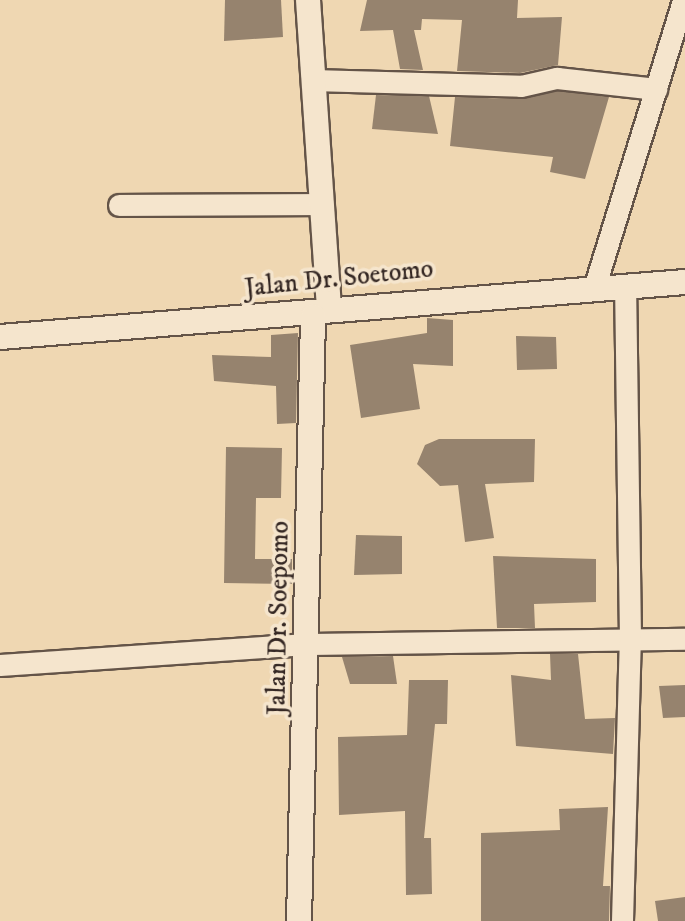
<!DOCTYPE html>
<html>
<head>
<meta charset="utf-8">
<style>
  body { margin:0 }
  #map { position:relative; width:685px; height:921px; overflow:hidden; background:#efd7b2; font-family:"IM FELL DW Pica",serif }
  div>[style] { position:absolute }
  [style*='--x'] { left:calc(var(--x)*1px); top:calc(var(--y)*1px); width:calc(var(--w)*1px); rotate:calc(var(--a)*1deg) }
  .building>* { inset:0; background:#96836e }
  .roads { filter:drop-shadow(2px 0 #645448) drop-shadow(-2px 0 #645448) drop-shadow(0 2px #645448) drop-shadow(0 -2px #645448) }
  .minor>* { height:21px; margin:-10.5px; padding:0 10.5px; transform-origin:10.5px; border-radius:10.5px; background:#f5e5cd }
  .tertiary>* { height:24px; margin:-12px; padding:0 12px; transform-origin:12px; border-radius:12px; background:#f5e5cd }
  span { translate:-50% -50%; white-space:nowrap; text-align:center; line-height:1.15; -webkit-text-stroke:7px #f5e5cd; paint-order:stroke }
  .street-label { font-size:26px; color:#352824 }
</style>
</head>
<body>
<div id="map">
  <div class="building">
    <div style="clip-path:polygon(225px 0,281px 0,283px 37px,224px 41px)"></div>
    <div style="clip-path:polygon(367px 0,518px 0,517px 18px,562px 17px,558px 65px,520px 73px,457px 71px,462px 20px,422px 19px,421px 30px,414px 30px,423px 70px,400px 69px,393px 30px,360px 31px)"></div>
    <div style="clip-path:polygon(558px 91px,609px 97px,585px 179px,550px 172px,553px 157px,450px 146px,455px 97px,521px 99px)"></div>
    <div style="clip-path:polygon(376px 95px,429px 96px,438px 134px,372px 129px)"></div>
    <div style="clip-path:polygon(427px 318px,453px 320px,453px 366px,413px 364px,420px 409px,361px 418px,350px 345px,427px 333px)"></div>
    <div style="clip-path:polygon(298px 333px,296px 423px,277px 424px,276px 386px,214px 381px,212px 355px,271px 357px,271px 335px)"></div>
    <div style="clip-path:polygon(516px 336px,556px 337px,557px 369px,517px 370px)"></div>
    <div style="clip-path:polygon(439px 439px,535px 439px,534px 482px,485px 484px,494px 538px,465px 542px,458px 485px,440px 486px,417px 464px,425px 445px)"></div>
    <div style="clip-path:polygon(226px 447px,282px 448px,281px 498px,256px 498px,255px 559px,292px 559px,292px 584px,224px 583px)"></div>
    <div style="clip-path:polygon(356px 535px,402px 536px,402px 574px,354px 575px)"></div>
    <div style="clip-path:polygon(493px 556px,596px 559px,596px 602px,534px 604px,535px 628px,497px 628px)"></div>
    <div style="clip-path:polygon(550px 654px,578px 654px,585px 719px,615px 718px,613px 754px,516px 746px,511px 675px,551px 680px)"></div>
    <div style="clip-path:polygon(393px 656px,397px 684px,350px 684px,342px 657px)"></div>
    <div style="clip-path:polygon(409px 680px,448px 680px,447px 724px,435px 724px,424px 838px,431px 838px,432px 894px,406px 895px,405px 811px,339px 815px,338px 737px,407px 735px)"></div>
    <div style="clip-path:polygon(685px 685px,685px 717px,663px 718px,659px 686px)"></div>
    <div style="clip-path:polygon(608px 807px,603px 886px,610px 886px,609px 921px,481px 921px,481px 833px,560px 830px,559px 809px)"></div>
    <div style="clip-path:polygon(685px 897px,685px 921px,658px 921px,655px 901px)"></div>
  </div>
  <div class="roads">
    <div class="minor">
      <div style="--x:312;--y:80;--w:209;--a:1.6"></div>
      <div style="--x:521;--y:86;--w:37;--a:-13"></div>
      <div style="--x:557;--y:78;--w:100;--a:6.3"></div>
      <div style="--x:119;--y:205;--w:202;--a:-0.3"></div>
      <div style="--x:595;--y:285;--w:298;--a:-72.8"></div>
      <div style="--x:0;--y:665;--w:311;--a:-3.9"></div>
      <div style="--x:310;--y:644;--w:375;--a:-0.8"></div>
      <div style="--x:622;--y:921;--w:283;--a:-88.4"></div>
      <div style="--x:630;--y:638;--w:353;--a:-90.8"></div>
    </div>
    <div class="tertiary">
      <div style="--x:308;--y:0;--w:309;--a:86.1"></div>
      <div style="--x:0;--y:337;--w:687;--a:-4.59"></div>
      <div style="--x:299;--y:921;--w:605;--a:-88.67"></div>
    </div>
  </div>
  <div class="street-label">
    <span style="left:339px;top:279px;rotate:-6deg">Jalan Dr. Soetomo</span>
    <span style="left:279px;top:618px;rotate:-89deg">Jalan Dr. Soepomo</span>
  </div>
</div>
</body>
</html>
